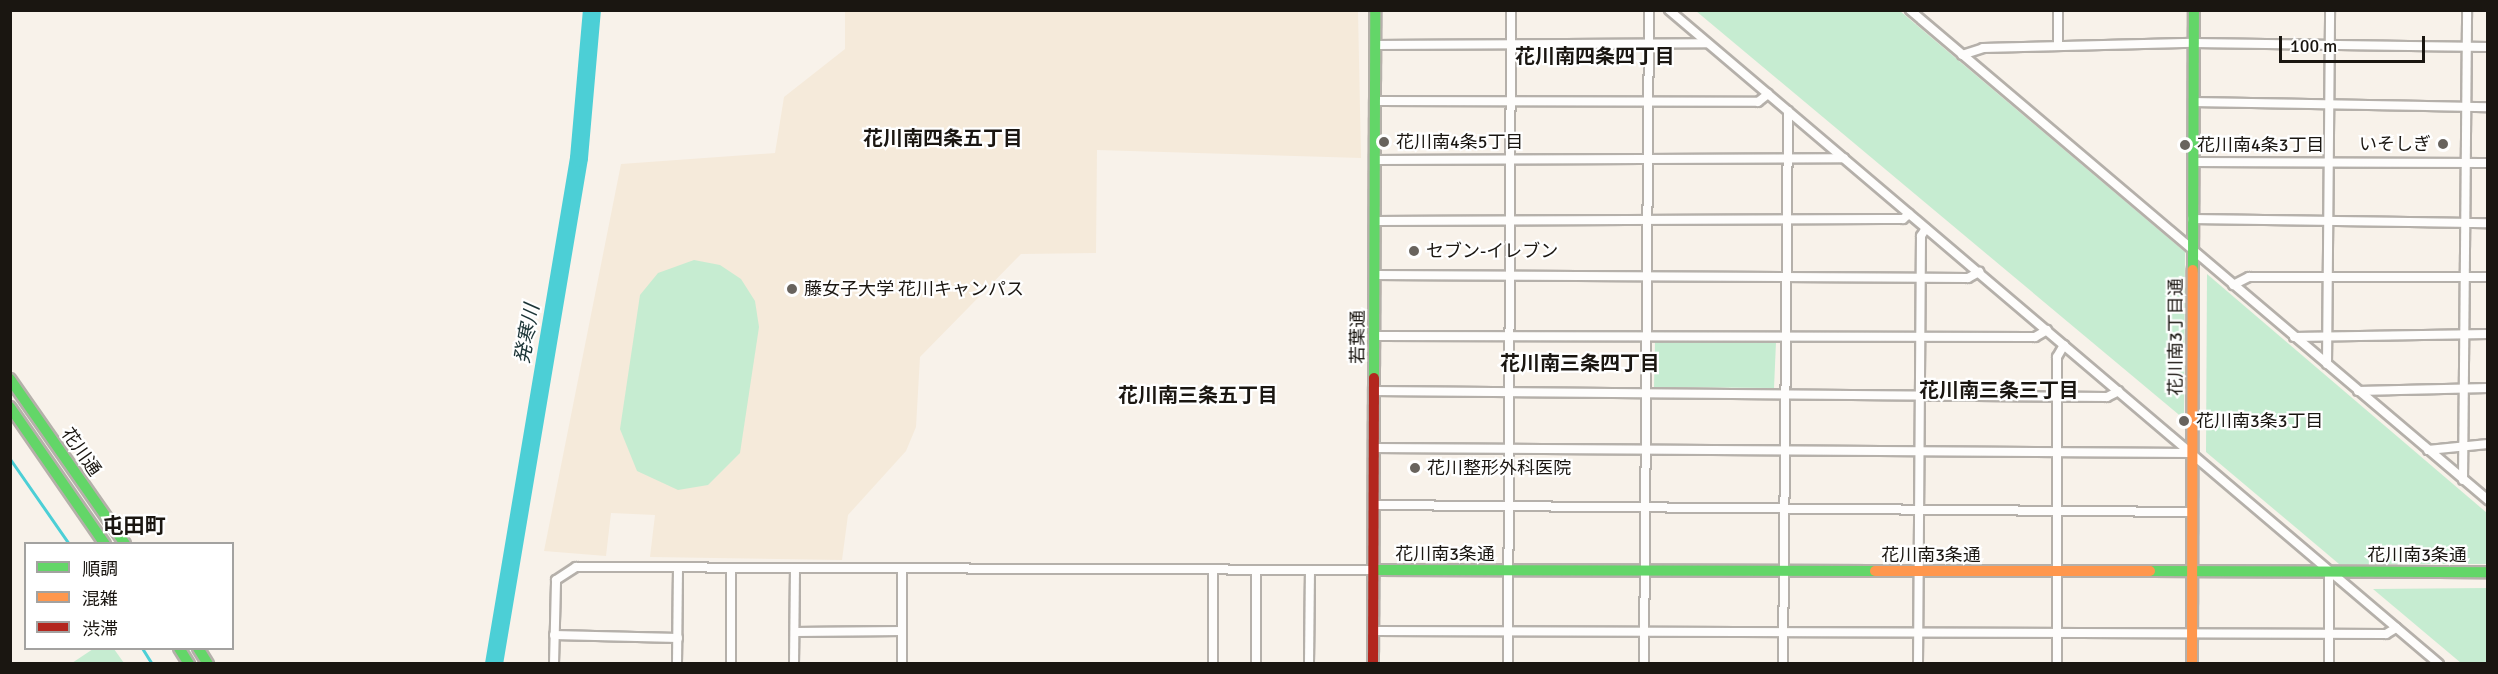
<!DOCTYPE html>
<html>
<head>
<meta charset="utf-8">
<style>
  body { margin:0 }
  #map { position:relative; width:2498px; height:674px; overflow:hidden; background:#f8f2ea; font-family:Signika,"Noto Sans JP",sans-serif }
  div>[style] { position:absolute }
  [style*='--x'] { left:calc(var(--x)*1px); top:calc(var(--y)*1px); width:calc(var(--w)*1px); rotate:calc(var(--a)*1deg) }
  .built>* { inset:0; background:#f5eada }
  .green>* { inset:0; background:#c6ecd1 }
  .stream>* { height:3px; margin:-1.5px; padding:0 1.5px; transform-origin:1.5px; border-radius:1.5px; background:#4ccfd6 }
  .river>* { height:18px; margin:-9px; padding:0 9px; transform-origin:9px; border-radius:9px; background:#4ccfd6 }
  .roads { filter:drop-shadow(2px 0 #b5b0aa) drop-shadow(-2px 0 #b5b0aa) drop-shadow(0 2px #b5b0aa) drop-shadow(0 -2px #b5b0aa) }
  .street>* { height:8px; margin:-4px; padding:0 4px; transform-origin:4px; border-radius:4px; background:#fefdfc }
  .fast>* { height:10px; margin:-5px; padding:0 5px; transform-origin:5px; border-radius:5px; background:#63d668 }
  .slow>* { height:10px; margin:-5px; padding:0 5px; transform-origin:5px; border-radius:5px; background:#ff974d }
  .jam>* { height:10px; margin:-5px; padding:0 5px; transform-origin:5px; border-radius:5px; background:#b3261e }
  .dots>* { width:16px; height:16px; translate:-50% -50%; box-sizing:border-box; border:3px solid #fff; border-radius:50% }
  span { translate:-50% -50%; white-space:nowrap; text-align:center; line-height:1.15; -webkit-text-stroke:4.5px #fff; paint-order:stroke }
  .poi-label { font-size:18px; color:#1a1611 }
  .left { translate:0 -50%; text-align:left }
  .right { translate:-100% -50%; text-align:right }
  .street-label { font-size:18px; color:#1a1611 }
  .neighbourhood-label { font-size:20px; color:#1a1611; font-weight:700 }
  .water-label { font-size:20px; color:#1b3436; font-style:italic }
  .quarter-label { font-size:21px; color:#1a1611; font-weight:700 }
  .frame { position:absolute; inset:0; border:12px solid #1a1611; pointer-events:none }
  .legend { position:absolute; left:24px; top:542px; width:210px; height:108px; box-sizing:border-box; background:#fff; border:2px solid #a3a2a0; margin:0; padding:8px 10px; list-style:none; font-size:18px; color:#1a1611 }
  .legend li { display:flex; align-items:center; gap:12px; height:30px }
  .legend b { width:30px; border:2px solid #a3a2a0 }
  .scale { position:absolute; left:2279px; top:36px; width:146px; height:27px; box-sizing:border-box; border:3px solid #1a1611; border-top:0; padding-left:8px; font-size:18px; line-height:21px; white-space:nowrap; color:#1a1611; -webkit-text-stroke:4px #fff; paint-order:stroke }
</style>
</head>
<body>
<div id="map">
  <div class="built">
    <div style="clip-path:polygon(845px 11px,1358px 11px,1361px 158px,1097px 150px,1096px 253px,1021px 254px,920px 357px,916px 427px,906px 451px,848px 515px,842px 560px,650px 557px,655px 515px,611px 513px,606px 556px,544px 551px,621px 164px,775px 153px,784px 97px,845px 49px)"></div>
  </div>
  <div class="green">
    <div style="clip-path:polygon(1696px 11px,1900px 11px,2185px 252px,2184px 419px)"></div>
    <div style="clip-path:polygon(694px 260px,720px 265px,741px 279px,755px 301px,759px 327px,740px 453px,708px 485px,678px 490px,637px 471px,620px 429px,640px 295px,658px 273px)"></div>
    <div style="clip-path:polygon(2207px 274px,2487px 513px,2487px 564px,2339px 564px,2206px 452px)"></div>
    <div style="clip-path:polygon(1655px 342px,1776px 342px,1774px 388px,1654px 387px)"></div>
    <div style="clip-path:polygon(2487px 588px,2487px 664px,2461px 663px,2373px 589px)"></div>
    <div style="clip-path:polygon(93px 649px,114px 649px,124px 663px,72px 663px)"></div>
  </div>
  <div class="stream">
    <div style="--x:10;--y:459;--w:103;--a:55.2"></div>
    <div style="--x:142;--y:648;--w:19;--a:58"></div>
  </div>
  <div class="river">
    <div style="--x:494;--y:664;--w:513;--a:-80.46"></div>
    <div style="--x:579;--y:158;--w:149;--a:-85"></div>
  </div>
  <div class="roads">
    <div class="street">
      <div style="--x:1669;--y:10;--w:1010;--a:40.34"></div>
      <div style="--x:1910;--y:10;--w:758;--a:40.29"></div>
      <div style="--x:1375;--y:45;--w:332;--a:-0.3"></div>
      <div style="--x:2058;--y:46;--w:36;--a:-90"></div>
      <div style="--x:1962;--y:55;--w:22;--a:-18"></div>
      <div style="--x:1983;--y:48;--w:211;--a:-1.4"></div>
      <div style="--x:2194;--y:43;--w:294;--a:0.8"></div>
      <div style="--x:1375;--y:101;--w:383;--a:0.1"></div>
      <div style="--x:1758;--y:102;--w:13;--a:-39"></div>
      <div style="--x:2193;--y:102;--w:295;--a:1"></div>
      <div style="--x:1375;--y:160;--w:469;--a:-0.2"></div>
      <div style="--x:2193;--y:162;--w:295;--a:0.2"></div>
      <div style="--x:2192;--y:219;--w:296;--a:0.8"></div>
      <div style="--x:1375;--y:221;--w:528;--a:-0.22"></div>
      <div style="--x:1903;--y:219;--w:8;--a:-40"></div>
      <div style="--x:1375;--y:275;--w:593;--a:0.29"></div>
      <div style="--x:1968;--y:278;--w:13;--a:-29"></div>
      <div style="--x:2233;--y:285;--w:18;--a:-27"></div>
      <div style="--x:2249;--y:277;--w:239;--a:0"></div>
      <div style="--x:1375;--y:336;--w:660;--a:0.09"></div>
      <div style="--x:2035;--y:337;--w:14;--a:-30"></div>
      <div style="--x:2294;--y:337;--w:194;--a:-0.9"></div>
      <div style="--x:2327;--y:364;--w:354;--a:-89.5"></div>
      <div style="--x:1374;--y:391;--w:733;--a:0.47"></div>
      <div style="--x:2107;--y:397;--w:13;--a:-27"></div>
      <div style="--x:2358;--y:391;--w:130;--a:-1.3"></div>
      <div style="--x:1374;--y:448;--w:818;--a:0.35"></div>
      <div style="--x:2428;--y:450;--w:60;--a:-5.7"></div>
      <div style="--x:2463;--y:480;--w:470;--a:-89.5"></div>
      <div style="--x:1374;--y:505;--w:818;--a:0.49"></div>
      <div style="--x:731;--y:568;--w:96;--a:90"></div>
      <div style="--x:1213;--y:570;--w:94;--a:90"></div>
      <div style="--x:1256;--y:570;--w:94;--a:90"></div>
      <div style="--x:2329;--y:572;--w:92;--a:90"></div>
      <div style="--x:1374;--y:631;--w:1012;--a:0.17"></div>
      <div style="--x:2386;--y:634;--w:12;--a:-31"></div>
      <div style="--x:795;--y:632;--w:107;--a:-0.5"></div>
      <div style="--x:554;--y:635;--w:124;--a:1.4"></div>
      <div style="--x:554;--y:664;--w:84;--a:-88.6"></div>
      <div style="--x:556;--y:580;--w:24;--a:-33"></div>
      <div style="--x:576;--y:567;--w:798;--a:0.22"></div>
      <div style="--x:677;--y:664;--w:97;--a:-89.4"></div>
      <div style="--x:794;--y:664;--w:96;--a:-89.4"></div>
      <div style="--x:902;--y:664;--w:96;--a:-90"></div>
      <div style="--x:1309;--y:664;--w:94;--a:-89.4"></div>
      <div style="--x:1508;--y:664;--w:654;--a:-89.74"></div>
      <div style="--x:1644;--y:664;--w:654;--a:-89.56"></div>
      <div style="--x:1783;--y:664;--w:553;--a:-89.48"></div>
      <div style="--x:1918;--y:664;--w:428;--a:-89.6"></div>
      <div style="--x:1921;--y:236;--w:9;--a:-58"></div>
      <div style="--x:2057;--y:664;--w:307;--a:-90"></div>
      <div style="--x:2057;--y:357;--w:14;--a:-60"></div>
    </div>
    <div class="fast">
      <div style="--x:2193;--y:270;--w:260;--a:-89.8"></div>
      <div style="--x:1374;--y:378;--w:368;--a:-89.8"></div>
      <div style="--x:10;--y:379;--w:201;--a:55.1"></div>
      <div style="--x:10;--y:407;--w:167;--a:55.3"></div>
      <div style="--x:1374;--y:570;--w:501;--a:0.11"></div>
      <div style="--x:2150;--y:571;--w:338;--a:0.2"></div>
      <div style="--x:179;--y:648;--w:19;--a:58"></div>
      <div style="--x:198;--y:648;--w:19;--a:58"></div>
    </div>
    <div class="slow">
      <div style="--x:1875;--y:571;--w:275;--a:0"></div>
      <div style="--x:2192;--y:664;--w:394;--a:-89.9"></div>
    </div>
    <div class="jam">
      <div style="--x:1373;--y:664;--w:286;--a:-89.8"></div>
    </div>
  </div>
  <div class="dots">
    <div style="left:1384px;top:142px;background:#68635d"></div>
    <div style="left:2443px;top:144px;background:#68635d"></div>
    <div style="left:2185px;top:145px;background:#68635d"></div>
    <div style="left:1414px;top:251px;background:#68635d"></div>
    <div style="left:792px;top:289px;background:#68635d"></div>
    <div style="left:2184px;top:421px;background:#68635d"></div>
    <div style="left:1415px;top:468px;background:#68635d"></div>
  </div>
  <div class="poi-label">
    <span class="left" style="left:1396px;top:142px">花川南4条5丁目</span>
    <span class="right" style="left:2431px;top:144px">いそしぎ</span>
    <span class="left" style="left:2197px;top:145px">花川南4条3丁目</span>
    <span class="left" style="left:1426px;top:251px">セブン-イレブン</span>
    <span class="left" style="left:804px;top:289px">藤女子大学 花川キャンパス</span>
    <span class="left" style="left:2196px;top:421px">花川南3条3丁目</span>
    <span class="left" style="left:1427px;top:468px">花川整形外科医院</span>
  </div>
  <div class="street-label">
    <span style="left:1358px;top:337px;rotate:-90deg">若葉通</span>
    <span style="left:2176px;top:337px;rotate:-90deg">花川南3丁目通</span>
    <span style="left:81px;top:452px;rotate:55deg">花川通</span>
    <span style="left:1445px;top:554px">花川南3条通</span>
    <span style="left:1931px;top:555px">花川南3条通</span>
    <span style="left:2417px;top:555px">花川南3条通</span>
  </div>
  <div class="neighbourhood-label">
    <span style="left:1595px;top:56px">花川南四条四丁目</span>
    <span style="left:943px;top:138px">花川南四条五丁目</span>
    <span style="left:1580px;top:363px">花川南三条四丁目</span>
    <span style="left:1999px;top:390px">花川南三条三丁目</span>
    <span style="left:1198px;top:395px">花川南三条五丁目</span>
  </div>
  <div class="water-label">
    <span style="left:527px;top:334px;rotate:-80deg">発寒川</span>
  </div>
  <div class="quarter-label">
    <span style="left:134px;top:526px">屯田町</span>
  </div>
  <div class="frame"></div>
  <ul class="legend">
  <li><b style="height:8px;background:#63d668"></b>順調</li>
  <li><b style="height:8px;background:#ff974d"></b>混雑</li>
  <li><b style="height:8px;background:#b3261e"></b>渋滞</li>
  </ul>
  <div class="scale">100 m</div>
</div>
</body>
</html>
